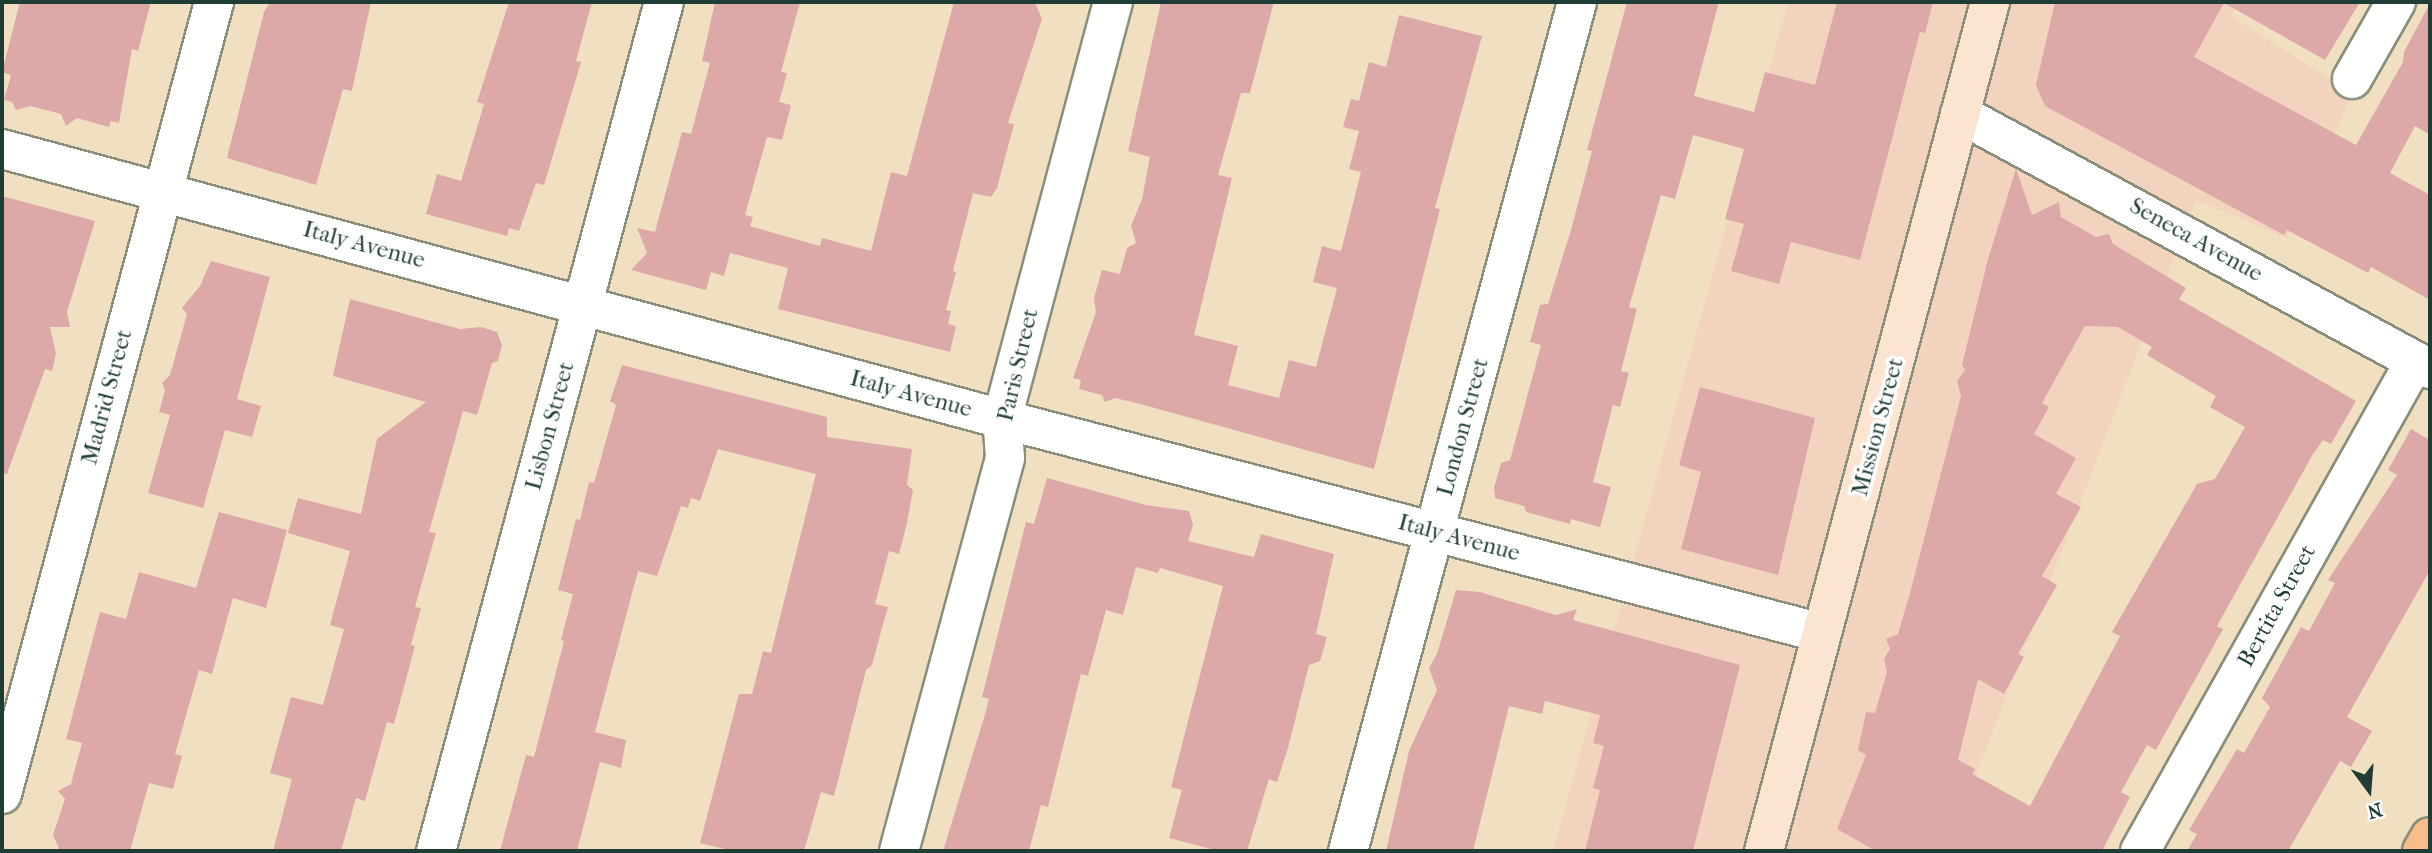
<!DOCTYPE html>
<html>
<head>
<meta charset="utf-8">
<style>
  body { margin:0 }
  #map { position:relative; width:2432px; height:853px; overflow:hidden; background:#f0e0c1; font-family:"IM FELL French Canon",serif }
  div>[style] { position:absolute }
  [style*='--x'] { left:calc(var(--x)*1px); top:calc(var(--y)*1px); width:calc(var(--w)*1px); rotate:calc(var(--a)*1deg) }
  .built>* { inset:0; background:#f2d4be }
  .building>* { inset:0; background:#dda9a8 }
  .roads { filter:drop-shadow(2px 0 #888e7a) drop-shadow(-2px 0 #888e7a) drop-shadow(0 2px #888e7a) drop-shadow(0 -2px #888e7a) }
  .street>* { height:38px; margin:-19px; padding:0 19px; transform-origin:19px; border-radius:19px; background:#fff }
  .secondary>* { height:38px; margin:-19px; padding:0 19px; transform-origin:19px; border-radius:19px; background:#fce5d0 }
  .primary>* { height:38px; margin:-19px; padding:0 19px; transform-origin:19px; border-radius:19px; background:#f8bd89 }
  span { translate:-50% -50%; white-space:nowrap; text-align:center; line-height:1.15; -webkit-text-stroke:7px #fff; paint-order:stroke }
  .street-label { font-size:23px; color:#1f3d34 }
  .frame { position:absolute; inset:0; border:4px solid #1f3d34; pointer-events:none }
  .north { position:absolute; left:2334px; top:755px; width:70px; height:70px; -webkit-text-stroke:5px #fff; paint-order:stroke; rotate:164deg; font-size:19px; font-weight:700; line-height:28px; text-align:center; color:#1f3d34 }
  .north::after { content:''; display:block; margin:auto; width:24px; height:32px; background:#1f3d34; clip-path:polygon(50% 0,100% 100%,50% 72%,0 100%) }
</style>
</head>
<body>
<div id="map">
  <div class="built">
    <div style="clip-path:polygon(1788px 2px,2238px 2px,2232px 17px,2353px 93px,2287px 238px,2196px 200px,1947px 851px,1553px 851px)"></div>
  </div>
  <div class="building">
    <div style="clip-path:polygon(20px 2px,151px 2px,138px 51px,132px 49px,119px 123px,111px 121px,109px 127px,77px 118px,66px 126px,61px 114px,30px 106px,16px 110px,12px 102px,4px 100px,11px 75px,2px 72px)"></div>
    <div style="clip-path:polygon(270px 2px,371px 2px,352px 91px,343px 89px,316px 185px,227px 158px,264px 12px)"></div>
    <div style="clip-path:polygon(509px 2px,592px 2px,576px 61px,581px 62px,544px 185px,536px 183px,519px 231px,509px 228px,507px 236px,426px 214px,437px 174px,461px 181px,484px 104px,477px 102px)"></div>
    <div style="clip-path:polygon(715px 2px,800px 2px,781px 72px,787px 73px,779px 102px,791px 105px,782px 140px,767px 137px,745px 215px,753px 217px,750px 226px,820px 246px,822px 238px,871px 251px,891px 172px,907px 176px,954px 2px,1035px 2px,1042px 19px,1008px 123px,1014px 124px,997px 188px,991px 197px,973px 193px,953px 271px,956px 272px,946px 310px,951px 311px,948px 324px,956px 326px,950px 352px,778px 309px,788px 268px,730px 253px,724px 276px,711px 272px,706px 290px,631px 270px,647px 253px,637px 228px,655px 232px,682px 132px,691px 134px,710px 63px,702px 61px)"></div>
    <div style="clip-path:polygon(1161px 2px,1274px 2px,1250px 93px,1241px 93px,1218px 175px,1232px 178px,1194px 335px,1238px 346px,1228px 385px,1279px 398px,1289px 360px,1316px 367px,1337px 288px,1313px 282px,1322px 246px,1341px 251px,1361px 172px,1349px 169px,1359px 131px,1343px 127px,1351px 99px,1359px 101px,1369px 62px,1386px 67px,1399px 15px,1482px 36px,1435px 208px,1440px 209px,1374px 469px,1144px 405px,1115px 398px,1105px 402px,1102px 395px,1079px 389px,1081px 380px,1073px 378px,1096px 312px,1094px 298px,1102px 270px,1120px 274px,1127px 248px,1136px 243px,1131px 226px,1142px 199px,1150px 157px,1128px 151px)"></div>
    <div style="clip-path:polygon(1627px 2px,1719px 2px,1694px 96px,1754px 112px,1765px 72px,1815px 85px,1837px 2px,1933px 2px,1925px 33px,1920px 32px,1860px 260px,1791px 242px,1779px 284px,1731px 271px,1744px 224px,1725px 219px,1744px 149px,1693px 135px,1675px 199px,1661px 195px,1629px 307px,1637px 309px,1621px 371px,1629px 373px,1620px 407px,1613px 405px,1593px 482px,1611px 487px,1600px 527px,1571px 519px,1570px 524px,1526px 512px,1524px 506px,1495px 498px,1494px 488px,1501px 463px,1510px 460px,1541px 345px,1530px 342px,1540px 305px,1548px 304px,1571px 230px,1592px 151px,1587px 150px)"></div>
    <div style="clip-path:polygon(2055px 2px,2360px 2px,2325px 60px,2224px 3px,2194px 57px,2356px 145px,2403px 62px,2404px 52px,2430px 3px,2430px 135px,2415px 126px,2390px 173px,2430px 195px,2430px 300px,2371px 267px,2368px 273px,2287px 230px,2284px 235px,2045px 106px,2036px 85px)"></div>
    <div style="clip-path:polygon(evenodd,2016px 169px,2032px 215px,2059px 202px,2061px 217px,2096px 237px,2109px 234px,2113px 244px,2186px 288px,2179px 299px,2356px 401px,2331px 444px,2323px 440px,2313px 454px,2217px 626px,2223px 629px,2156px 750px,2147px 745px,2121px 792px,2130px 797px,2102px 851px,1876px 851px,1837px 829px,1866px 755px,1858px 750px,1866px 712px,1875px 713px,1887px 672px,1884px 659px,1890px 649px,1886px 639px,1898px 634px,1910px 593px,1961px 396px,1957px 381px,1965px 370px,1962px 365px,1988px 259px,2016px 169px,2085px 326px,2118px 327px,2152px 347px,2147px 355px,2216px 396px,2210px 407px,2245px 427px,2215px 479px,2197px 484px,2112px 632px,2120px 636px,2030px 806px,1972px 774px,1975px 769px,1958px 760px,1978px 679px,2004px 694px,2024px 657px,2018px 654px,2057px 585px,2042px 576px,2081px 507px,2056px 494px,2076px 458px,2034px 434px,2049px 407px,2042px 403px,2085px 326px)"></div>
    <div style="clip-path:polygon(2px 196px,95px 221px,67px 312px,70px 327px,50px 327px,56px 354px,52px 371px,45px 369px,7px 474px,2px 473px)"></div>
    <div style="clip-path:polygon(211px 261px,270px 277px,237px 399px,261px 406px,252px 437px,225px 430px,203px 508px,148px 493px,170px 415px,159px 412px,165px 390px,162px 383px,170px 375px,187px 314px,182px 308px,200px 286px)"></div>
    <div style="clip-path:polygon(350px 299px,460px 329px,481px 327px,497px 332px,502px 345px,498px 361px,492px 363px,477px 415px,463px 411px,429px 532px,436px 533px,415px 607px,421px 608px,411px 645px,415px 646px,394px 724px,387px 722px,365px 801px,356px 798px,341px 851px,273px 851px,292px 779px,270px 773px,291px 697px,323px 705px,344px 629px,330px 625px,350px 551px,288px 533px,298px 498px,361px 514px,377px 439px,426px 402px,333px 376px)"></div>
    <div style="clip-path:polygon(622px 365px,827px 417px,827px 437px,912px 449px,907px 485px,913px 490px,907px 523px,899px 554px,889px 551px,875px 604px,888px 607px,882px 628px,872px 665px,866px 670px,834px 796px,821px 792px,804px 851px,733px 851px,700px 843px,739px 694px,752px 694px,763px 651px,771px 653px,816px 474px,718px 449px,700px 501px,691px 498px,688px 508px,681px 506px,657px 576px,638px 571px,595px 732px,626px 740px,621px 768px,600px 762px,577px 851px,500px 851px,526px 755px,534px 757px,564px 641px,561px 640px,573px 594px,558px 590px,576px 519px,580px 520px,589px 482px,594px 483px,616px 405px,610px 401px)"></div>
    <div style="clip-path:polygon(1700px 387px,1815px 418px,1778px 575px,1681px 549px,1701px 472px,1679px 465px)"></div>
    <div style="clip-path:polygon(2411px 429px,2430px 440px,2430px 570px,2347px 717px,2372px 731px,2351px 767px,2340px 761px,2288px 851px,2187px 851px,2197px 834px,2189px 830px,2237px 749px,2244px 753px,2270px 707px,2262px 698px,2301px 627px,2309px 631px,2335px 583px,2328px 580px,2397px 475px,2388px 470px)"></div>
    <div style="clip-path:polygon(1047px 478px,1146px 505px,1189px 511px,1193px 525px,1188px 541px,1254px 557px,1261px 534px,1334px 554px,1316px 634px,1327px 637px,1320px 661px,1309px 665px,1288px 748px,1277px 782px,1269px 779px,1247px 851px,1219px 851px,1169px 838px,1182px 790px,1171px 787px,1223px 586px,1160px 568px,1158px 573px,1136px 567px,1123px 615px,1106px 610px,1088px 676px,1081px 674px,1048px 807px,1041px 805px,1029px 851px,943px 851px,986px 711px,989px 699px,982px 697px,1026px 522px,1034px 524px)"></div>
    <div style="clip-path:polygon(219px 512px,287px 530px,266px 608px,233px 598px,212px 674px,199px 670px,175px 754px,182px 756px,173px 789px,149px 783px,130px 851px,60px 851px,53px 835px,65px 799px,58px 791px,71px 784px,82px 743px,66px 739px,100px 612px,126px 619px,139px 572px,196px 588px)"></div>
    <div style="clip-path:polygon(1456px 590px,1480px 592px,1556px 615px,1577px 609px,1573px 620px,1740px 665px,1693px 851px,1585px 851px,1600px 790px,1593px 788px,1604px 746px,1593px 743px,1600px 715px,1545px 701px,1542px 714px,1509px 706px,1473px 851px,1386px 851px,1409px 751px,1437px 690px,1429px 668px,1437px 654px)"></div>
  </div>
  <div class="roads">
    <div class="street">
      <div style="--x:2352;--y:79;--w:89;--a:-60.3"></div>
      <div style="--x:1960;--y:114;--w:535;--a:28.48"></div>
      <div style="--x:2;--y:149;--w:1036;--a:15.11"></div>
      <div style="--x:1002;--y:419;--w:847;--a:14.63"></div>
      <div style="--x:2;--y:794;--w:820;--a:-75.01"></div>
      <div style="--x:436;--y:851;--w:879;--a:-74.97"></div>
      <div style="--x:899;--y:851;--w:407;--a:-74.9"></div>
      <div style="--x:1005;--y:458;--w:39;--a:-94"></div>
      <div style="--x:1002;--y:419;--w:432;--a:-75.1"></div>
      <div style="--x:1348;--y:851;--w:879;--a:-74.9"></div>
      <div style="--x:2140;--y:851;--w:562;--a:-60.7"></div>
    </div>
    <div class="secondary">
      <div style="--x:1764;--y:851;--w:879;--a:-75.09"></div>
    </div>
    <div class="primary">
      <div style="--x:2422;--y:851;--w:16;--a:-60"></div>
    </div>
  </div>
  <div class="street-label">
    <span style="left:2196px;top:240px;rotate:29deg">Seneca Avenue</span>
    <span style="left:364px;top:245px;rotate:15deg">Italy Avenue</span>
    <span style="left:1018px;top:365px;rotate:-77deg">Paris Street</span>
    <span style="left:911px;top:394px;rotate:15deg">Italy Avenue</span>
    <span style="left:107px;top:397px;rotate:-75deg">Madrid Street</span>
    <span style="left:550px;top:426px;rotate:-75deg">Lisbon Street</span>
    <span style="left:1463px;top:427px;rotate:-75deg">London Street</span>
    <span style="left:1878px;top:427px;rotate:-75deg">Mission Street</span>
    <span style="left:1459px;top:538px;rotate:15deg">Italy Avenue</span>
    <span style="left:2277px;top:606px;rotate:-61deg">Bertita Street</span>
  </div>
  <div class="frame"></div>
  <div class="north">N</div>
</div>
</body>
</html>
